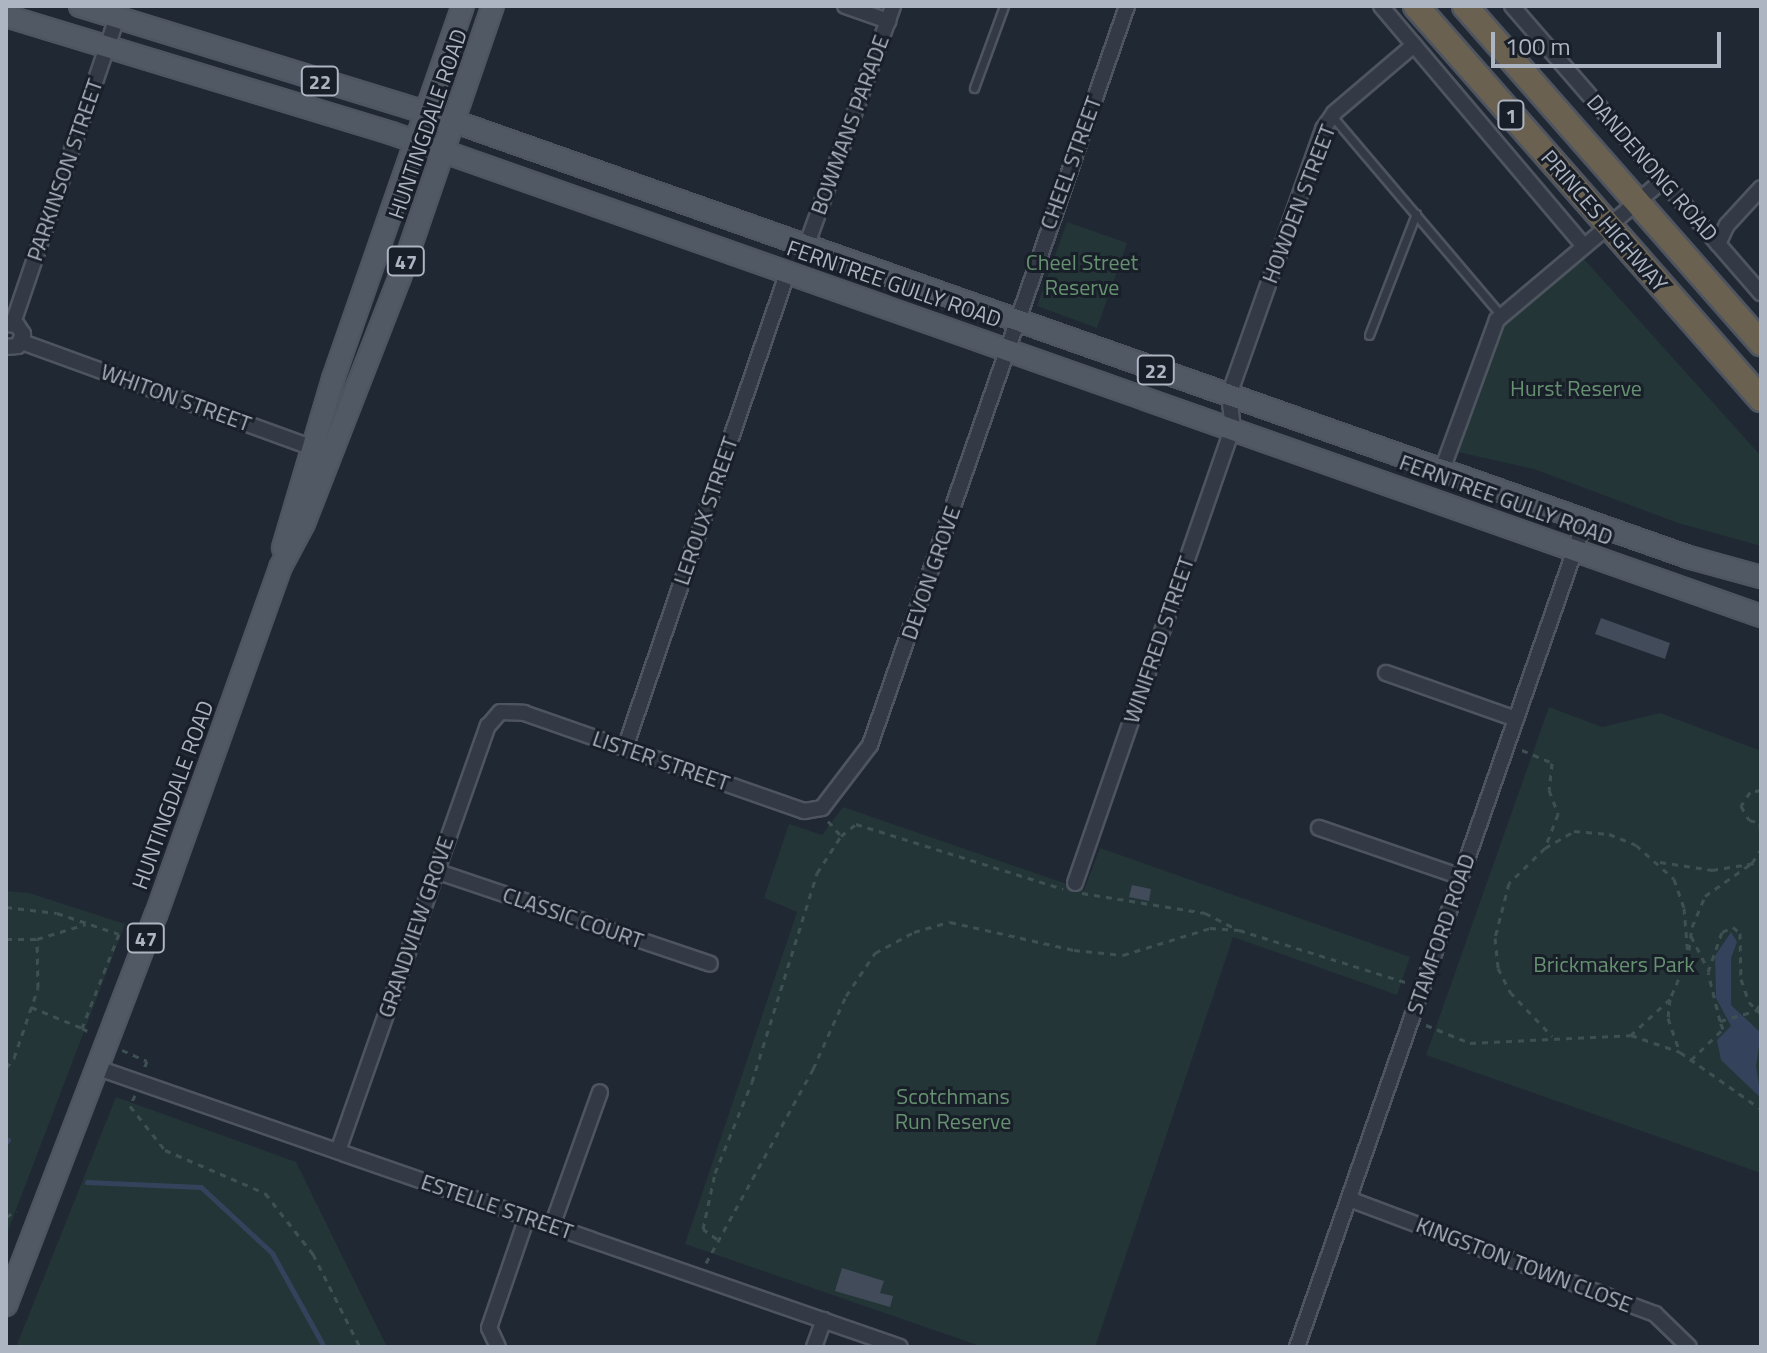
<!DOCTYPE html>
<html>
<head>
<meta charset="utf-8">
<style>
  body { margin:0 }
  #map { position:relative; width:1767px; height:1353px; overflow:hidden; background:#202834; font-family:"Titillium Web",sans-serif }
  div>[style] { position:absolute }
  [style*='--x'] { left:calc(var(--x)*1px); top:calc(var(--y)*1px); width:calc(var(--w)*1px); rotate:calc(var(--a)*1deg) }
  .green>* { inset:0; background:#233536 }
  .water>* { inset:0; background:#34435b }
  .stream>* { height:5px; margin:-2.5px; padding:0 2.5px; transform-origin:2.5px; border-radius:2.5px; background:#34435b }
  .building>* { inset:0; background:#414b59 }
  .path>* { height:3px; margin-top:-1.5px; transform-origin:0; background:repeating-linear-gradient(90deg,#3f5053 0 6px,transparent 0 12px) }
  .roads { filter:drop-shadow(2px 0 #4e5560) drop-shadow(-2px 0 #4e5560) drop-shadow(0 2px #4e5560) drop-shadow(0 -2px #4e5560) }
  .lane>* { height:7px; margin:-3.5px; padding:0 3.5px; transform-origin:3.5px; border-radius:3.5px; background:#333a45 }
  .street>* { height:14px; margin:-7px; padding:0 7px; transform-origin:7px; border-radius:7px; background:#333a45 }
  .primary>* { height:20px; margin:-10px; padding:0 10px; transform-origin:10px; border-radius:10px; background:#515965 }
  .highway>* { height:24px; margin:-12px; padding:0 12px; transform-origin:12px; border-radius:12px; background:#6b6150 }
  span { translate:-50% -50%; white-space:nowrap; text-align:center; line-height:1.15; -webkit-text-stroke:6px #191f29; paint-order:stroke }
  .shield-label span { padding:2px 6px; background:#191f29; border:2px solid; border-radius:6px; -webkit-text-stroke-width:0 }
  .shield-label { font-size:20px; color:#adb5c2; font-weight:700 }
  .street-label { font-size:22px; color:#adb5c2 }
  .park-label { font-size:22px; color:#669171 }
  .frame { position:absolute; inset:0; border:8px solid #adb5c2; pointer-events:none }
  .scale { position:absolute; left:1491px; top:32px; width:230px; height:36px; box-sizing:border-box; border:4px solid #adb5c2; border-top:0; padding-left:10px; font-size:24px; line-height:28px; white-space:nowrap; color:#adb5c2; -webkit-text-stroke:6px #191f29; paint-order:stroke }
</style>
</head>
<body>
<div id="map">
  <div class="green">
    <div style="clip-path:polygon(1067px 222px,1127px 243px,1097px 328px,1037px 306px)"></div>
    <div style="clip-path:polygon(1583px 258px,1761px 456px,1761px 546px,1678px 523px,1534px 469px,1458px 452px,1503px 324px)"></div>
    <div style="clip-path:polygon(1549px 707px,1602px 727px,1660px 713px,1761px 751px,1761px 1173px,1426px 1055px)"></div>
    <div style="clip-path:polygon(843px 807px,1084px 890px,1100px 848px,1410px 957px,1397px 995px,1233px 937px,1095px 1347px,983px 1347px,685px 1244px,797px 912px,764px 898px,789px 824px,822px 835px)"></div>
    <div style="clip-path:polygon(6px 891px,29px 893px,125px 924px,6px 1236px)"></div>
    <div style="clip-path:polygon(116px 1097px,296px 1162px,387px 1347px,16px 1347px)"></div>
  </div>
  <div class="water">
    <div style="clip-path:polygon(1731px 932px,1737px 942px,1731px 958px,1731px 1005px,1761px 1033px,1756px 1066px,1761px 1098px,1721px 1060px,1717px 1040px,1731px 1026px,1716px 998px,1715px 956px)"></div>
  </div>
  <div class="stream">
    <div style="--x:6;--y:1142;--w:3;--a:-45"></div>
    <div style="--x:87;--y:1182;--w:114;--a:2.5"></div>
    <div style="--x:201;--y:1187;--w:97;--a:42.9"></div>
    <div style="--x:272;--y:1253;--w:107;--a:61"></div>
  </div>
  <div class="building">
    <div style="clip-path:polygon(1601px 618px,1670px 643px,1665px 659px,1595px 634px)"></div>
    <div style="clip-path:polygon(1132px 885px,1151px 889px,1149px 901px,1129px 897px)"></div>
    <div style="clip-path:polygon(842px 1268px,884px 1281px,880px 1293px,893px 1296px,890px 1307px,835px 1291px)"></div>
  </div>
  <div class="path">
    <div style="--x:1522;--y:750;--w:33;--a:23"></div>
    <div style="--x:1552;--y:763;--w:27;--a:96"></div>
    <div style="--x:1549;--y:790;--w:26;--a:69"></div>
    <div style="--x:1558;--y:814;--w:36;--a:111"></div>
    <div style="--x:1545;--y:848;--w:50;--a:135.8"></div>
    <div style="--x:1509;--y:883;--w:57;--a:104.3"></div>
    <div style="--x:1495;--y:938;--w:30;--a:84"></div>
    <div style="--x:1498;--y:968;--w:27;--a:63"></div>
    <div style="--x:1510;--y:992;--w:61;--a:46.3"></div>
    <div style="--x:1761;--y:790;--w:11;--a:170"></div>
    <div style="--x:1750;--y:792;--w:17;--a:123"></div>
    <div style="--x:1741;--y:806;--w:16;--a:60"></div>
    <div style="--x:1749;--y:820;--w:12;--a:14"></div>
    <div style="--x:828;--y:821;--w:20;--a:49"></div>
    <div style="--x:1760;--y:823;--w:26;--a:88"></div>
    <div style="--x:1545;--y:848;--w:34;--a:-30"></div>
    <div style="--x:1574;--y:831;--w:35;--a:5"></div>
    <div style="--x:1609;--y:834;--w:29;--a:22"></div>
    <div style="--x:1636;--y:845;--w:51;--a:41.8"></div>
    <div style="--x:1674;--y:879;--w:31;--a:71"></div>
    <div style="--x:1684;--y:908;--w:49;--a:85.3"></div>
    <div style="--x:1688;--y:957;--w:46;--a:113.2"></div>
    <div style="--x:1670;--y:999;--w:53;--a:137.3"></div>
    <div style="--x:1660;--y:862;--w:53;--a:8.7"></div>
    <div style="--x:1712;--y:870;--w:50;--a:-9.3"></div>
    <div style="--x:1082;--y:893;--w:125;--a:9.2"></div>
    <div style="--x:1205;--y:913;--w:36;--a:27"></div>
    <div style="--x:6;--y:907;--w:51;--a:6.7"></div>
    <div style="--x:57;--y:913;--w:65;--a:18.7"></div>
    <div style="--x:119;--y:934;--w:101;--a:111.5"></div>
    <div style="--x:82;--y:1028;--w:10;--a:29"></div>
    <div style="--x:1691;--y:936;--w:36;--a:63"></div>
    <div style="--x:6;--y:939;--w:31;--a:0"></div>
    <div style="--x:1689;--y:950;--w:23;--a:-83"></div>
    <div style="--x:1692;--y:927;--w:34;--a:-67"></div>
    <div style="--x:1705;--y:896;--w:57;--a:-35.1"></div>
    <div style="--x:1752;--y:863;--w:17;--a:-57"></div>
    <div style="--x:1670;--y:999;--w:19;--a:96"></div>
    <div style="--x:1668;--y:1018;--w:36;--a:71"></div>
    <div style="--x:31;--y:1007;--w:55;--a:22.4"></div>
    <div style="--x:1720;--y:1021;--w:50;--a:-103.8"></div>
    <div style="--x:1708;--y:972;--w:42;--a:-70.7"></div>
    <div style="--x:1722;--y:932;--w:12;--a:-24"></div>
    <div style="--x:1733;--y:927;--w:9;--a:41"></div>
    <div style="--x:1740;--y:933;--w:46;--a:88.8"></div>
    <div style="--x:1741;--y:979;--w:24;--a:71"></div>
    <div style="--x:1749;--y:1002;--w:17;--a:45"></div>
    <div style="--x:1426;--y:1025;--w:48;--a:22.2"></div>
    <div style="--x:1470;--y:1043;--w:161;--a:-2.8"></div>
    <div style="--x:1631;--y:1035;--w:52;--a:19.1"></div>
    <div style="--x:1680;--y:1052;--w:99;--a:35.1"></div>
    <div style="--x:122;--y:1050;--w:27;--a:24"></div>
    <div style="--x:147;--y:1061;--w:9;--a:111"></div>
    <div style="--x:1691;--y:1060;--w:45;--a:-44.1"></div>
    <div style="--x:1723;--y:1029;--w:9;--a:-111"></div>
    <div style="--x:1720;--y:1021;--w:37;--a:-16"></div>
    <div style="--x:1756;--y:1011;--w:10;--a:-61"></div>
    <div style="--x:6;--y:1068;--w:13;--a:-51"></div>
    <div style="--x:14;--y:1058;--w:74;--a:-71.1"></div>
    <div style="--x:38;--y:988;--w:49;--a:-91.2"></div>
    <div style="--x:37;--y:939;--w:51;--a:-17"></div>
    <div style="--x:135;--y:1095;--w:12;--a:114"></div>
    <div style="--x:130;--y:1106;--w:56;--a:51.5"></div>
    <div style="--x:165;--y:1150;--w:109;--a:23.3"></div>
    <div style="--x:265;--y:1193;--w:78;--a:51.8"></div>
    <div style="--x:313;--y:1254;--w:104;--a:63.2"></div>
    <div style="--x:6;--y:1217;--w:12;--a:-31"></div>
    <div style="--x:717;--y:1239;--w:17;--a:-144"></div>
    <div style="--x:703;--y:1229;--w:57;--a:-77.9"></div>
    <div style="--x:715;--y:1173;--w:98;--a:-67.9"></div>
    <div style="--x:752;--y:1082;--w:219;--a:-72.7"></div>
    <div style="--x:817;--y:873;--w:44;--a:-57"></div>
    <div style="--x:841;--y:836;--w:19;--a:-39"></div>
    <div style="--x:856;--y:824;--w:217;--a:17.4"></div>
    <div style="--x:706;--y:1263;--w:222;--a:-61.1"></div>
    <div style="--x:813;--y:1069;--w:80;--a:-65.7"></div>
    <div style="--x:846;--y:996;--w:52;--a:-56"></div>
    <div style="--x:875;--y:953;--w:44;--a:-28.3"></div>
    <div style="--x:914;--y:932;--w:37;--a:-16"></div>
    <div style="--x:950;--y:922;--w:127;--a:12.7"></div>
    <div style="--x:1074;--y:950;--w:49;--a:5.8"></div>
    <div style="--x:1123;--y:955;--w:91;--a:-17.2"></div>
    <div style="--x:1210;--y:928;--w:29;--a:4"></div>
    <div style="--x:1239;--y:930;--w:177;--a:17.4"></div>
  </div>
  <div class="roads">
    <div class="lane">
      <div style="--x:974;--y:88;--w:87;--a:-69.9"></div>
      <div style="--x:1332;--y:116;--w:261;--a:49.7"></div>
      <div style="--x:1369;--y:335;--w:130;--a:-68.8"></div>
    </div>
    <div class="street">
      <div style="--x:845;--y:6;--w:46;--a:19.2"></div>
      <div style="--x:1381;--y:6;--w:312;--a:49.8"></div>
      <div style="--x:1512;--y:6;--w:380;--a:49.1"></div>
      <div style="--x:807;--y:244;--w:253;--a:-70.1"></div>
      <div style="--x:1718;--y:244;--w:21;--a:-65"></div>
      <div style="--x:1727;--y:225;--w:50;--a:-47.4"></div>
      <div style="--x:13;--y:323;--w:322;--a:-71.2"></div>
      <div style="--x:6;--y:324;--w:11;--a:5"></div>
      <div style="--x:17;--y:325;--w:11;--a:56"></div>
      <div style="--x:23;--y:334;--w:13;--a:113"></div>
      <div style="--x:18;--y:346;--w:12;--a:175"></div>
      <div style="--x:22;--y:342;--w:315;--a:20"></div>
      <div style="--x:1442;--y:470;--w:160;--a:-69.9"></div>
      <div style="--x:1497;--y:320;--w:216;--a:-40.1"></div>
      <div style="--x:1386;--y:673;--w:138;--a:19.5"></div>
      <div style="--x:625;--y:748;--w:501;--a:-71.13"></div>
      <div style="--x:1319;--y:828;--w:150;--a:19"></div>
      <div style="--x:436;--y:871;--w:289;--a:18.7"></div>
      <div style="--x:1075;--y:883;--w:482;--a:-70.9"></div>
      <div style="--x:1233;--y:428;--w:33;--a:-97"></div>
      <div style="--x:1229;--y:395;--w:282;--a:-70.5"></div>
      <div style="--x:1323;--y:129;--w:19;--a:-55"></div>
      <div style="--x:1334;--y:113;--w:105;--a:-40.4"></div>
      <div style="--x:95;--y:1067;--w:852;--a:19.18"></div>
      <div style="--x:338;--y:1151;--w:451;--a:-70.6"></div>
      <div style="--x:488;--y:726;--w:18;--a:-49"></div>
      <div style="--x:500;--y:712;--w:24;--a:2"></div>
      <div style="--x:524;--y:713;--w:297;--a:19.3"></div>
      <div style="--x:804;--y:811;--w:18;--a:-9"></div>
      <div style="--x:822;--y:808;--w:79;--a:-52.7"></div>
      <div style="--x:870;--y:745;--w:782;--a:-70.82"></div>
      <div style="--x:1349;--y:1199;--w:327;--a:20.6"></div>
      <div style="--x:1655;--y:1314;--w:47;--a:44.1"></div>
      <div style="--x:552;--y:1226;--w:142;--a:-70.3"></div>
      <div style="--x:498;--y:1347;--w:21;--a:-115"></div>
      <div style="--x:489;--y:1328;--w:117;--a:-71.1"></div>
      <div style="--x:814;--y:1347;--w:29;--a:-70"></div>
      <div style="--x:1297;--y:1347;--w:875;--a:-70.78"></div>
    </div>
    <div class="primary">
      <div style="--x:80;--y:6;--w:390;--a:17.1"></div>
      <div style="--x:453;--y:121;--w:1310;--a:19.44"></div>
      <div style="--x:1688;--y:557;--w:76;--a:15.3"></div>
      <div style="--x:6;--y:16;--w:402;--a:16.9"></div>
      <div style="--x:391;--y:133;--w:1453;--a:19.42"></div>
      <div style="--x:283;--y:548;--w:176;--a:-73.5"></div>
      <div style="--x:333;--y:379;--w:395;--a:-70.8"></div>
      <div style="--x:6;--y:1305;--w:418;--a:-69"></div>
      <div style="--x:156;--y:915;--w:368;--a:-70.3"></div>
      <div style="--x:280;--y:568;--w:51;--a:-61.9"></div>
      <div style="--x:304;--y:523;--w:264;--a:-68.7"></div>
      <div style="--x:400;--y:277;--w:287;--a:-71.1"></div>
    </div>
    <div class="highway">
      <div style="--x:1416;--y:6;--w:523;--a:48.72"></div>
      <div style="--x:1465;--y:6;--w:449;--a:48.7"></div>
    </div>
  </div>
  <div class="shield-label">
    <span style="left:320px;top:81px">22</span>
    <span style="left:1511px;top:115px">1</span>
    <span style="left:406px;top:261px">47</span>
    <span style="left:1156px;top:370px">22</span>
    <span style="left:146px;top:938px">47</span>
  </div>
  <div class="street-label">
    <span style="left:428px;top:124px;rotate:-71deg">HUNTINGDALE ROAD</span>
    <span style="left:850px;top:125px;rotate:-70deg">BOWMANS PARADE</span>
    <span style="left:1071px;top:163px;rotate:-70deg">CHEEL STREET</span>
    <span style="left:1652px;top:168px;rotate:49deg">DANDENONG ROAD</span>
    <span style="left:65px;top:170px;rotate:-71deg">PARKINSON STREET</span>
    <span style="left:1299px;top:204px;rotate:-69deg">HOWDEN STREET</span>
    <span style="left:1604px;top:221px;rotate:49deg">PRINCES HIGHWAY</span>
    <span style="left:894px;top:284px;rotate:19deg">FERNTREE GULLY ROAD</span>
    <span style="left:176px;top:398px;rotate:20deg">WHITON STREET</span>
    <span style="left:1506px;top:500px;rotate:20deg">FERNTREE GULLY ROAD</span>
    <span style="left:706px;top:511px;rotate:-71deg">LEROUX STREET</span>
    <span style="left:931px;top:573px;rotate:-71deg">DEVON GROVE</span>
    <span style="left:1159px;top:640px;rotate:-71deg">WINIFRED STREET</span>
    <span style="left:661px;top:761px;rotate:19deg">LISTER STREET</span>
    <span style="left:173px;top:795px;rotate:-70deg">HUNTINGDALE ROAD</span>
    <span style="left:573px;top:918px;rotate:19deg">CLASSIC COURT</span>
    <span style="left:416px;top:927px;rotate:-71deg">GRANDVIEW GROVE</span>
    <span style="left:1441px;top:934px;rotate:-71deg">STAMFORD ROAD</span>
    <span style="left:497px;top:1207px;rotate:19deg">ESTELLE STREET</span>
    <span style="left:1524px;top:1265px;rotate:21deg">KINGSTON TOWN CLOSE</span>
  </div>
  <div class="park-label">
    <span style="left:1082px;top:275px">Cheel Street<br>Reserve</span>
    <span style="left:1576px;top:389px">Hurst Reserve</span>
    <span style="left:1614px;top:965px">Brickmakers Park</span>
    <span style="left:953px;top:1109px">Scotchmans<br>Run Reserve</span>
  </div>
  <div class="frame"></div>
  <div class="scale">100 m</div>
</div>
</body>
</html>
